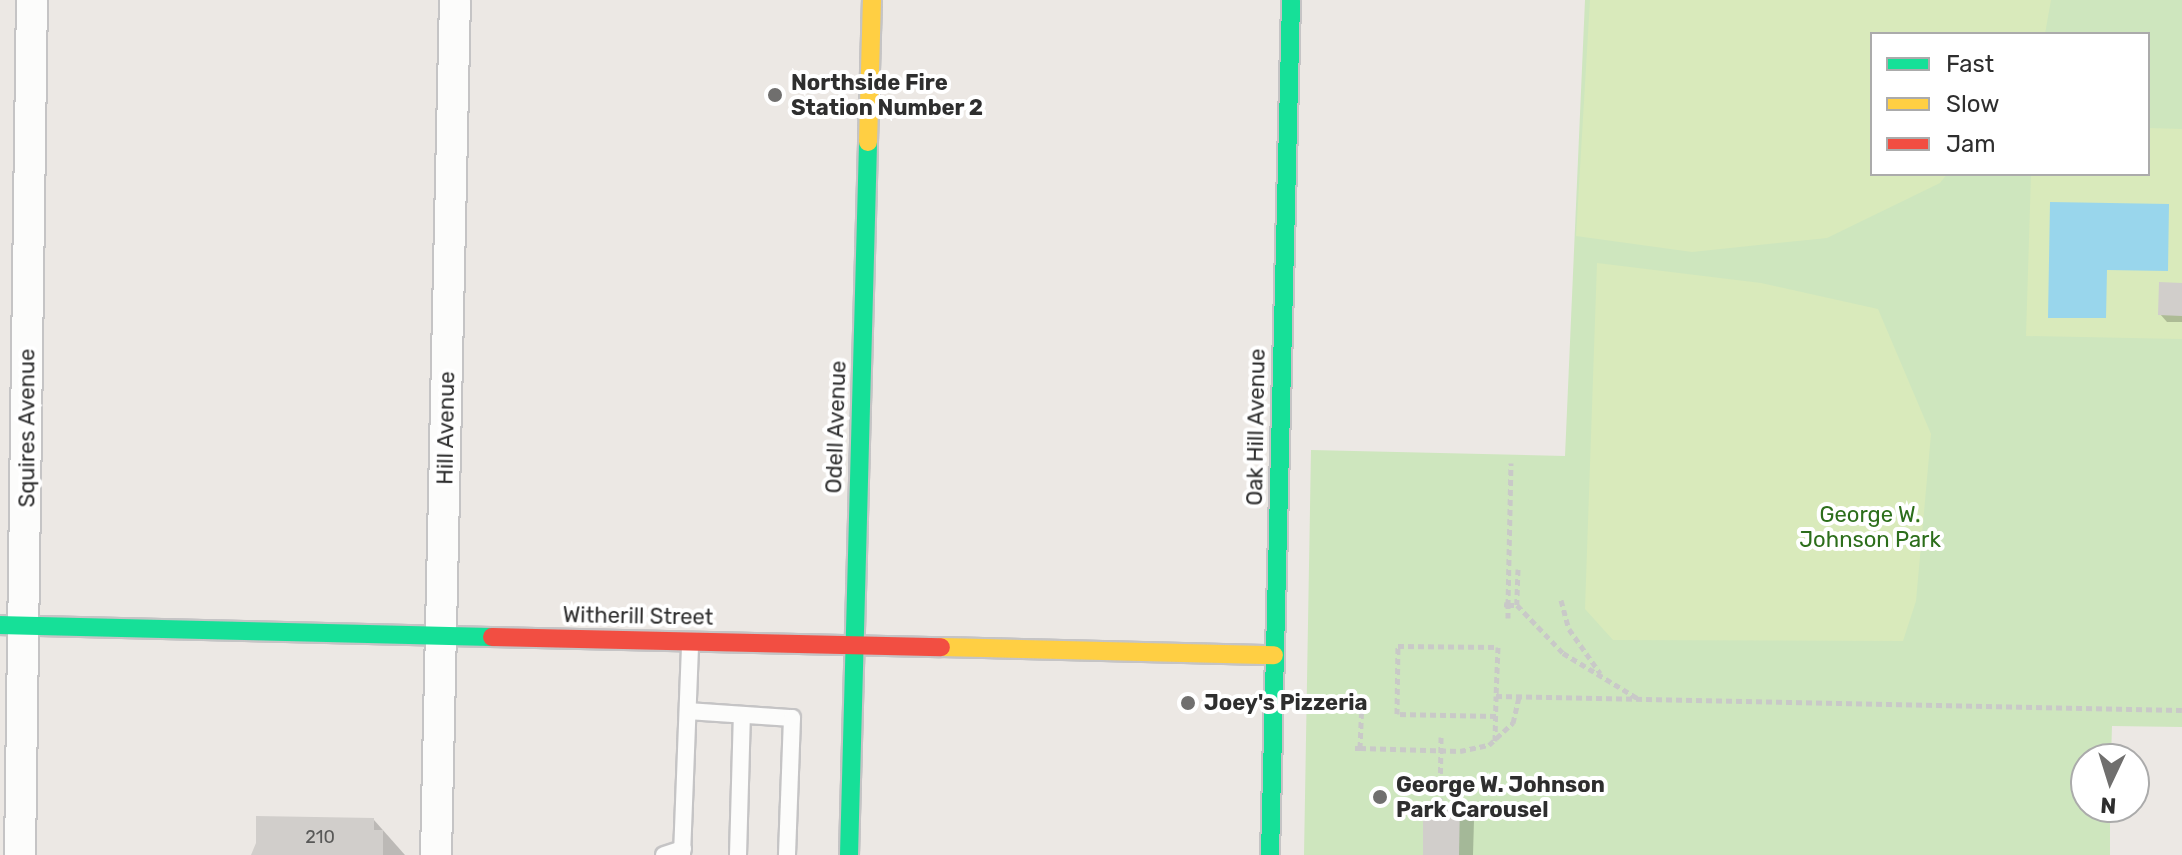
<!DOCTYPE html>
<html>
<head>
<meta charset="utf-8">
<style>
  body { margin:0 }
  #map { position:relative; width:2182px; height:855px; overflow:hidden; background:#ece8e4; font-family:Rubik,sans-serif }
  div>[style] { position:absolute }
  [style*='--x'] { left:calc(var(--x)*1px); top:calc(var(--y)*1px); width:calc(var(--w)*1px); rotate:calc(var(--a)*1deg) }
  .green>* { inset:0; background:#cee6be }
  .pitch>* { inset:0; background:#d9eabb }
  .water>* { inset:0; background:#99d6ec }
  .shadow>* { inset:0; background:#0003 }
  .building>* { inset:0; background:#d1cecb }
  .path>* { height:5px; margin-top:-2.5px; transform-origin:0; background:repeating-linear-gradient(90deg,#c9c9c8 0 6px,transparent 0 10px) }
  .roads { filter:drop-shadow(2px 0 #c5c4c5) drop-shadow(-2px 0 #c5c4c5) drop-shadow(0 2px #c5c4c5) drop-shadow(0 -2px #c5c4c5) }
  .lane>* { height:16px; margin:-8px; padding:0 8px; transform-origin:8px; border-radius:8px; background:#fcfcfb }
  .street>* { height:30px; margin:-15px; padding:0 15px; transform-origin:15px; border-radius:15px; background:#fcfcfb }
  .fast>* { height:18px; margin:-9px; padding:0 9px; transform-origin:9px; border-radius:9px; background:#16e098 }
  .slow>* { height:18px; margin:-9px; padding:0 9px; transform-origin:9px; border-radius:9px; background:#ffcf43 }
  .jam>* { height:18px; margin:-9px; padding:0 9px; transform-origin:9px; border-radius:9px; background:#f24e42 }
  .dots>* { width:22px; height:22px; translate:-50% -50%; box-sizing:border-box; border:4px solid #fff; border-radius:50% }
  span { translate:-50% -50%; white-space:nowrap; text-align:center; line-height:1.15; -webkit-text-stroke:8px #fff; paint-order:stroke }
  .number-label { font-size:18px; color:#585857 }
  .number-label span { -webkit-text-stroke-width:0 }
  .poi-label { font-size:22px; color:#2e2e2e; font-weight:700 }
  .left { translate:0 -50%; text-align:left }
  .street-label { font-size:22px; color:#2e2e2e }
  .park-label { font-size:22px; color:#2c6e1b }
  .legend { position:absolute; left:1870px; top:32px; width:280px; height:144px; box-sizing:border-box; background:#fff; border:2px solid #ababab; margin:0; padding:10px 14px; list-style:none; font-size:24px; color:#2e2e2e }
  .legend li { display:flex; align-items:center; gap:16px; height:40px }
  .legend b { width:40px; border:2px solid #ababab }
  .north { position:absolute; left:2070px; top:743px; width:80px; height:80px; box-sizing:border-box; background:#fff; border:2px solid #ababab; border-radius:50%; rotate:184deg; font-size:22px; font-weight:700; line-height:32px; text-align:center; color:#2e2e2e }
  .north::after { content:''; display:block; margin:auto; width:28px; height:36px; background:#706f6e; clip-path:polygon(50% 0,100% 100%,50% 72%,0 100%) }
</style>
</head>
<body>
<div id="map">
  <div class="green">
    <div style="clip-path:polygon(evenodd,1585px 0,2182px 0,2182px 727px,2112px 726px,2111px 759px,2086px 759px,2086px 807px,2110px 807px,2110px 855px,1304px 855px,1311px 450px,1565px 456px,1585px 0,1872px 34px,2148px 34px,2148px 174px,1872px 174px,1872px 34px)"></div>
  </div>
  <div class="pitch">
    <div style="clip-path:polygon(1590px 0,2051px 0,2045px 34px,1872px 34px,1872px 174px,1947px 174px,1940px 183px,1827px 238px,1692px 252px,1576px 236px)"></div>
    <div style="clip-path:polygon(2148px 128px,2182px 129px,2182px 339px,2026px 336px,2031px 174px,2148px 174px)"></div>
    <div style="clip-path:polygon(1597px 263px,1761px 283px,1878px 309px,1931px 434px,1916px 601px,1903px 641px,1613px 640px,1585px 609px)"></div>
  </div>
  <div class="water">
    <div style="clip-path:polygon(2050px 202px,2169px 204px,2168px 271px,2107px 270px,2106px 318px,2048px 318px)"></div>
  </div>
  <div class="shadow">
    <div style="clip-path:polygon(2182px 285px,2182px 322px,2167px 322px,2160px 314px)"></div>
    <div style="clip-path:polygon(1459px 805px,1474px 820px,1473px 855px,1425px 855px)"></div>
    <div style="clip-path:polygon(374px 820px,405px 855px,253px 855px,258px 844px)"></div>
  </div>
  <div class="building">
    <div style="clip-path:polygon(2159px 282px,2182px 283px,2182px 316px,2158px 315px)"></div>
    <div style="clip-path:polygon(1423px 803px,1460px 803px,1459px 855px,1423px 855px)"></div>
    <div style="clip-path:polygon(256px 816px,374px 818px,374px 830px,383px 830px,383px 855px,251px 855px,256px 843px)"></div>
  </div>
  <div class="path">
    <div style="--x:1518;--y:569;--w:36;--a:92"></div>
    <div style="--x:1517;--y:605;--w:66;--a:46.2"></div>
    <div style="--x:1563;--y:653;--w:87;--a:31.3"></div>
    <div style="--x:1561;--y:600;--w:30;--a:75"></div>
    <div style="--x:1569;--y:629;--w:54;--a:54.8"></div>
    <div style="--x:1504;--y:604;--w:4;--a:14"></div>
    <div style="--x:1508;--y:605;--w:142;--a:-88.8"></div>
    <div style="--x:1508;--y:618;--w:13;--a:-90"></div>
    <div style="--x:1508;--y:605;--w:9;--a:0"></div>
    <div style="--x:1496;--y:716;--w:99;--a:-178.8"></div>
    <div style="--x:1397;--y:714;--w:68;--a:-89.2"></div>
    <div style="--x:1398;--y:646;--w:100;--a:0.6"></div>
    <div style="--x:1498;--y:647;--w:49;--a:92.3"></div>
    <div style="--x:1495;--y:741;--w:45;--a:-88.7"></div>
    <div style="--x:1496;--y:696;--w:686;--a:1.17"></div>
    <div style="--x:1355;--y:748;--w:5;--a:0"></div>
    <div style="--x:1360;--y:748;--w:47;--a:-87.6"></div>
    <div style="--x:1360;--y:748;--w:100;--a:1.7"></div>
    <div style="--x:1460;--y:751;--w:30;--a:-12"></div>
    <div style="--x:1489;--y:745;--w:33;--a:-43"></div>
    <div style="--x:1513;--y:723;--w:28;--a:-77"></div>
    <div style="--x:1440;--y:803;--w:66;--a:-89.1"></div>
  </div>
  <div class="roads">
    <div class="lane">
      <div style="--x:688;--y:711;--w:104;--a:3.9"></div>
      <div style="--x:792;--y:718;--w:137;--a:92.1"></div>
      <div style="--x:664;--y:855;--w:20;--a:-18"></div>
      <div style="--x:682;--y:855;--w:212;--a:-87.8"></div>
      <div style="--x:738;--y:855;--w:140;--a:-88.4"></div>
    </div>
    <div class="street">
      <div style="--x:20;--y:855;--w:855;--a:-89.2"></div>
      <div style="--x:436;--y:855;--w:855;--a:-88.73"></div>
    </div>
    <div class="fast">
      <div style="--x:0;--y:625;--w:492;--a:1.4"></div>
      <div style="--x:849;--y:855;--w:713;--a:-88.47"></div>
      <div style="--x:1270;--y:855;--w:855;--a:-88.59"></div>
    </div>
    <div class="slow">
      <div style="--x:868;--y:142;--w:142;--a:-88.4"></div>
      <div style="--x:941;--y:647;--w:333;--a:1.4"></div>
    </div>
    <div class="jam">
      <div style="--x:492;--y:637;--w:449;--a:1.3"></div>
    </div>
  </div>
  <div class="dots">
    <div style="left:775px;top:95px;background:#706f6e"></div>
    <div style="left:1188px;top:703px;background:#706f6e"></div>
    <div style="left:1380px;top:797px;background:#706f6e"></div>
  </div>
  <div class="number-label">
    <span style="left:320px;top:837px">210</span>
  </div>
  <div class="poi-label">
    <span class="left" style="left:791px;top:95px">Northside Fire<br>Station Number 2</span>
    <span class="left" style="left:1204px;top:703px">Joey's Pizzeria</span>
    <span class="left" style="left:1396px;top:797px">George W. Johnson<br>Park Carousel</span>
  </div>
  <div class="street-label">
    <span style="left:836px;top:427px;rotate:-88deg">Odell Avenue</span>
    <span style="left:1256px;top:427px;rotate:-89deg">Oak Hill Avenue</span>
    <span style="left:27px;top:428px;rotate:-90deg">Squires Avenue</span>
    <span style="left:446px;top:428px;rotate:-89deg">Hill Avenue</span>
    <span style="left:638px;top:616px;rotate:1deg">Witherill Street</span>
  </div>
  <div class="park-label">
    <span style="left:1870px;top:527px">George W.<br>Johnson Park</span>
  </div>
  <ul class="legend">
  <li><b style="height:10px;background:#16e098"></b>Fast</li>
  <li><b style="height:10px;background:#ffcf43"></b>Slow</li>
  <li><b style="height:10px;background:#f24e42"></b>Jam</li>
  </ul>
  <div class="north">N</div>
</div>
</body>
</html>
